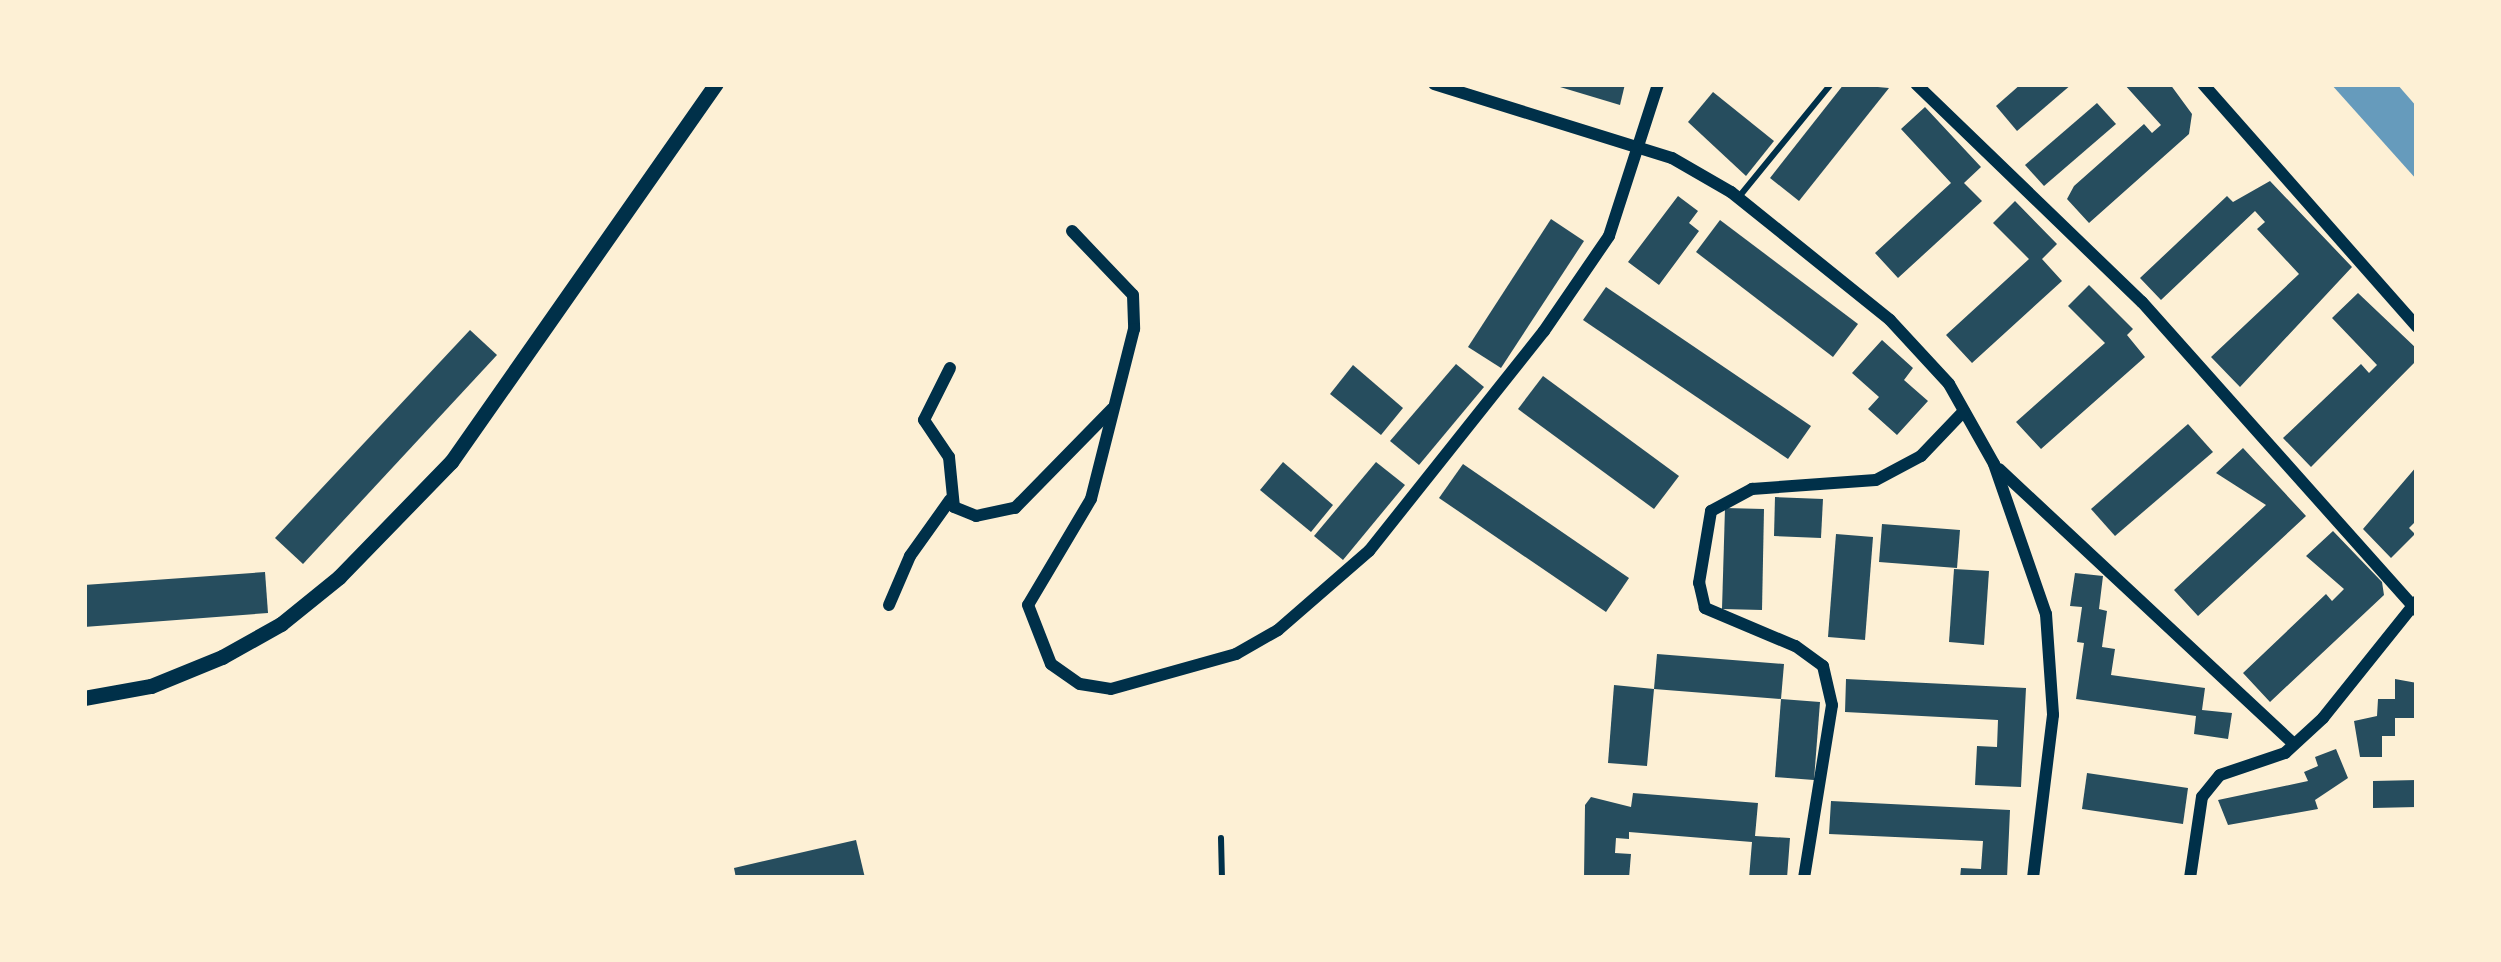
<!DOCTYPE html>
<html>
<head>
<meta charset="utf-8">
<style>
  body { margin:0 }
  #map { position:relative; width:2501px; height:962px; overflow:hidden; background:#fdf0d5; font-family:Montserrat,sans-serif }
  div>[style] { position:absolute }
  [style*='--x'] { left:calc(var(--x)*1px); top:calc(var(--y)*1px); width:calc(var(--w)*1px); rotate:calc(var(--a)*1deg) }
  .water>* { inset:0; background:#669bbc }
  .building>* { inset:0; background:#264d5e }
  .service>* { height:6px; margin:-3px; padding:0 3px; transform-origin:3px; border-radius:3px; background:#003049 }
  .minor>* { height:12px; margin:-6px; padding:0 6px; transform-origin:6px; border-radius:6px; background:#003049 }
  .tertiary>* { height:15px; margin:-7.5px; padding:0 7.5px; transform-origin:7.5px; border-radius:7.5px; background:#003049 }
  span { translate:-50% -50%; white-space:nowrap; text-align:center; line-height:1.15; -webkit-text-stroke:10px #fdf0d5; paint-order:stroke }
  .frame { position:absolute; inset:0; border:87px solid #fdf0d5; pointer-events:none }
</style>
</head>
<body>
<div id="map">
  <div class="water">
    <div style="clip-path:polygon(2331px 84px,2397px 84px,2417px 107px,2417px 180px)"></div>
  </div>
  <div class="building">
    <div style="clip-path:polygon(1550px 84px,1625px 84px,1620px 105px)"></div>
    <div style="clip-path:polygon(1844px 84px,1889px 88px,1799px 201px,1770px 178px)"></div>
    <div style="clip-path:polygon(2021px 84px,2072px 84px,2017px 131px,1996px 106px)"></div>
    <div style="clip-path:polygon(2124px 84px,2170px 84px,2192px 114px,2189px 134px,2089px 223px,2067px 199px,2074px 186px,2144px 124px,2152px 133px,2161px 125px)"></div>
    <div style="clip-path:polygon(1713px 92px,1774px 141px,1746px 176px,1688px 122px)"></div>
    <div style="clip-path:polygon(2097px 103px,2116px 124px,2044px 186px,2025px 165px)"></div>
    <div style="clip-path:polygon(1925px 107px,1981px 167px,1964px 183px,1982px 201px,1898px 278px,1875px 253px,1951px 183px,1901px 129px)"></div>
    <div style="clip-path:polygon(2270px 181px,2352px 267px,2240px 387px,2211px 357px,2299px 274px,2257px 229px,2265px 222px,2255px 211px,2161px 300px,2140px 278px,2227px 196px,2233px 202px)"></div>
    <div style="clip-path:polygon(1678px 196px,1698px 211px,1689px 223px,1699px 231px,1659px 285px,1628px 262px)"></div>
    <div style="clip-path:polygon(2015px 201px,2057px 244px,2042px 259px,2062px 281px,1972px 363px,1946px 335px,2029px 259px,1993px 223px)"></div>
    <div style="clip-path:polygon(1551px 219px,1584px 241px,1501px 368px,1468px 347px)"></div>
    <div style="clip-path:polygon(1720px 220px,1858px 324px,1833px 357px,1696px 252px)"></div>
    <div style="clip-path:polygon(2089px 285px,2133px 329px,2127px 335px,2145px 357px,2041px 449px,2016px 422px,2105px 343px,2068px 306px)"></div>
    <div style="clip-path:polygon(1606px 287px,1811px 426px,1788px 459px,1583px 320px)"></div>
    <div style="clip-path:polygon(2358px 293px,2417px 349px,2417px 360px,2311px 467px,2283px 438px,2361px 364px,2369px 373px,2377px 365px,2332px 318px)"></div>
    <div style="clip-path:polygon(470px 330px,497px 355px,303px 564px,275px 538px)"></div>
    <div style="clip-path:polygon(1882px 340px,1913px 368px,1904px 380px,1928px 401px,1897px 435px,1868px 409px,1879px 397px,1852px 373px)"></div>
    <div style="clip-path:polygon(1456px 364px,1484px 387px,1419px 465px,1390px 441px)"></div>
    <div style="clip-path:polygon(1353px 365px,1403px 408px,1381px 435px,1330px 394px)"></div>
    <div style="clip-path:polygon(1543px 376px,1679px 476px,1654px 509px,1518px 409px)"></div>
    <div style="clip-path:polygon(2188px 424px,2213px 452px,2115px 536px,2091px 509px)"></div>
    <div style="clip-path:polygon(2243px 448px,2306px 516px,2198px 616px,2174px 590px,2266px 505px,2216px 473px)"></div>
    <div style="clip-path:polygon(1283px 462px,1333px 505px,1311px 532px,1260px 490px)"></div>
    <div style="clip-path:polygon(1376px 462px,1405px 485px,1343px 560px,1314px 536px)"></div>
    <div style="clip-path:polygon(1463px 464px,1629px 578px,1606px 612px,1439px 498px)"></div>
    <div style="clip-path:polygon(2417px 466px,2417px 520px,2409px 528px,2415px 534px,2391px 558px,2363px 529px)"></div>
    <div style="clip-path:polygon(1775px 497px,1823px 499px,1821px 538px,1774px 536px)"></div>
    <div style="clip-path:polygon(1725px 508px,1764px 509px,1762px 610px,1722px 609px)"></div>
    <div style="clip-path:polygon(1882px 524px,1960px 530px,1957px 568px,1879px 562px)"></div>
    <div style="clip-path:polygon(2333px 531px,2382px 582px,2384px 595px,2270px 702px,2243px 673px,2326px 594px,2332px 601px,2344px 589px,2306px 556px)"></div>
    <div style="clip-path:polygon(1836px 534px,1873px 537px,1865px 640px,1828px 637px)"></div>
    <div style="clip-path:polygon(1954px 569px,1989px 571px,1984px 645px,1949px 642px)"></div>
    <div style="clip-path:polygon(265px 572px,268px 613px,84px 627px,84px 585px)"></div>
    <div style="clip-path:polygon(2075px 573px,2103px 576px,2099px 609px,2107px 611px,2102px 647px,2115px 649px,2111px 675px,2205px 688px,2202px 710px,2232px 713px,2228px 739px,2194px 734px,2196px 716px,2076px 699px,2084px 643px,2077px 642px,2082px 607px,2070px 606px)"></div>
    <div style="clip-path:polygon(1657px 654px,1784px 664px,1781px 699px,1654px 689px)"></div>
    <div style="clip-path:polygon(1846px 679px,2026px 688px,2021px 787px,1975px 785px,1977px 746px,1997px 747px,1998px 720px,1845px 712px)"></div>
    <div style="clip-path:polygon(2395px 679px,2417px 683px,2417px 718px,2395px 718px,2395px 736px,2382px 736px,2382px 757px,2360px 757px,2354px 721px,2377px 716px,2378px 699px,2395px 699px)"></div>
    <div style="clip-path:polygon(1614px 685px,1654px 689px,1647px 766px,1608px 763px)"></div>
    <div style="clip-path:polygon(1781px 699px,1820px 702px,1814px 780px,1775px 777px)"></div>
    <div style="clip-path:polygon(2336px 749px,2348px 778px,2315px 800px,2318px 809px,2228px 825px,2218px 800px,2308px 781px,2304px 772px,2318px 766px,2315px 757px)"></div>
    <div style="clip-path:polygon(2087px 773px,2188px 788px,2183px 824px,2082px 809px)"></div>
    <div style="clip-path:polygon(2417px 780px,2417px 807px,2373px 808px,2373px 781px)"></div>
    <div style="clip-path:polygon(1633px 793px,1758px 803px,1755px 836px,1790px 838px,1787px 878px,1749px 878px,1752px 842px,1629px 832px,1629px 839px,1616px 838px,1615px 853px,1631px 854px,1629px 878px,1584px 878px,1585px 805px,1591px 797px,1631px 807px)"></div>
    <div style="clip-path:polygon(1831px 801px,2010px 810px,2007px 878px,1960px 878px,1961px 868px,1981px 869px,1983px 841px,1829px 834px)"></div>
    <div style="clip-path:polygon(856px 840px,865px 878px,736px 878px,734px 868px)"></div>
  </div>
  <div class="service">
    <div style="--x:1738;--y:198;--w:147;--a:-50.8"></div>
    <div style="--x:1221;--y:838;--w:40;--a:88.6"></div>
  </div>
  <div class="minor">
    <div style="--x:1434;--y:84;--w:249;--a:17.3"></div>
    <div style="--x:1672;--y:158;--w:68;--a:30"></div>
    <div style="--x:1731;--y:192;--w:204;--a:38.8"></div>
    <div style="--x:1890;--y:320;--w:87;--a:47.3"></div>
    <div style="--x:1949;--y:384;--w:92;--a:60.6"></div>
    <div style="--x:1994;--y:464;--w:159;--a:70.9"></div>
    <div style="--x:2046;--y:614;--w:101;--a:86"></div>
    <div style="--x:2053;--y:715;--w:164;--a:97"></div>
    <div style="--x:1916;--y:84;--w:314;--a:44"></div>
    <div style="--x:2142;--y:302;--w:414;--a:48.3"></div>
    <div style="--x:2203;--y:84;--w:324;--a:48.6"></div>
    <div style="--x:1072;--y:231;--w:88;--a:46.4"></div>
    <div style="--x:1133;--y:295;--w:34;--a:88"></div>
    <div style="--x:1134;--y:329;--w:175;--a:104.2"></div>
    <div style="--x:1091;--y:499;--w:123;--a:120.7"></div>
    <div style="--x:1028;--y:605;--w:63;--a:68.7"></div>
    <div style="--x:1051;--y:664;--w:35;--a:35"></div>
    <div style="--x:1080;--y:684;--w:31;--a:9"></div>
    <div style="--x:1111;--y:689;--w:130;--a:-15.6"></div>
    <div style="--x:1236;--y:654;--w:48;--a:-29.7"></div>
    <div style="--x:1278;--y:630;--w:121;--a:-41"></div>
    <div style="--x:1369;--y:551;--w:281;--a:-51.5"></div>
    <div style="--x:1544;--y:331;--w:115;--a:-55.6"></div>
    <div style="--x:1609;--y:236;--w:160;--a:-72.1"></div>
    <div style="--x:950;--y:368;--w:58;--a:116.6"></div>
    <div style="--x:924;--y:420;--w:45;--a:56"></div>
    <div style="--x:949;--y:457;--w:50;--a:84.3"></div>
    <div style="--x:954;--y:507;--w:24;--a:22"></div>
    <div style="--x:976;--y:516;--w:40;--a:-12"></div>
    <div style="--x:1015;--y:508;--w:139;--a:-45.6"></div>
    <div style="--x:1999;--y:469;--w:403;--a:43"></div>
    <div style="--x:889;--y:605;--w:53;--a:-66.8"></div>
    <div style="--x:910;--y:556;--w:69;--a:-54.5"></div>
    <div style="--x:1804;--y:878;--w:175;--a:-80.8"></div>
    <div style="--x:1832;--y:705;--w:40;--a:-103"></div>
    <div style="--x:1823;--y:666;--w:34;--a:-144"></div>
    <div style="--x:1795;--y:646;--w:98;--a:-157.1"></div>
    <div style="--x:1705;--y:608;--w:26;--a:-103"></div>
    <div style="--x:1699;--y:583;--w:73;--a:-80.5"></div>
    <div style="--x:1711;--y:511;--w:47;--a:-28.2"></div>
    <div style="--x:1752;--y:489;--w:124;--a:-4.2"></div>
    <div style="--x:1876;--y:480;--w:51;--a:-28.1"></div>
    <div style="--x:1921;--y:456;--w:62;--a:-46.3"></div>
    <div style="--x:2190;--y:878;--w:82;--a:-81.6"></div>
    <div style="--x:2202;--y:797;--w:28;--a:-51"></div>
    <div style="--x:2220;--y:775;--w:69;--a:-18.7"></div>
    <div style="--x:2285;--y:753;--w:52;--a:-42.6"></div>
    <div style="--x:2323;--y:718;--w:149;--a:-51.3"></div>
  </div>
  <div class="tertiary">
    <div style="--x:84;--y:698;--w:68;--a:-10.2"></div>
    <div style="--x:151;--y:686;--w:77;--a:-22.2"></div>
    <div style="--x:222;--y:657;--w:68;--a:-29.2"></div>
    <div style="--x:281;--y:624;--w:75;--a:-39"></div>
    <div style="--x:339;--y:577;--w:161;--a:-45.8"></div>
    <div style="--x:451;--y:462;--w:462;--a:-55"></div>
  </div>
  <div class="frame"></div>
</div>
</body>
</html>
